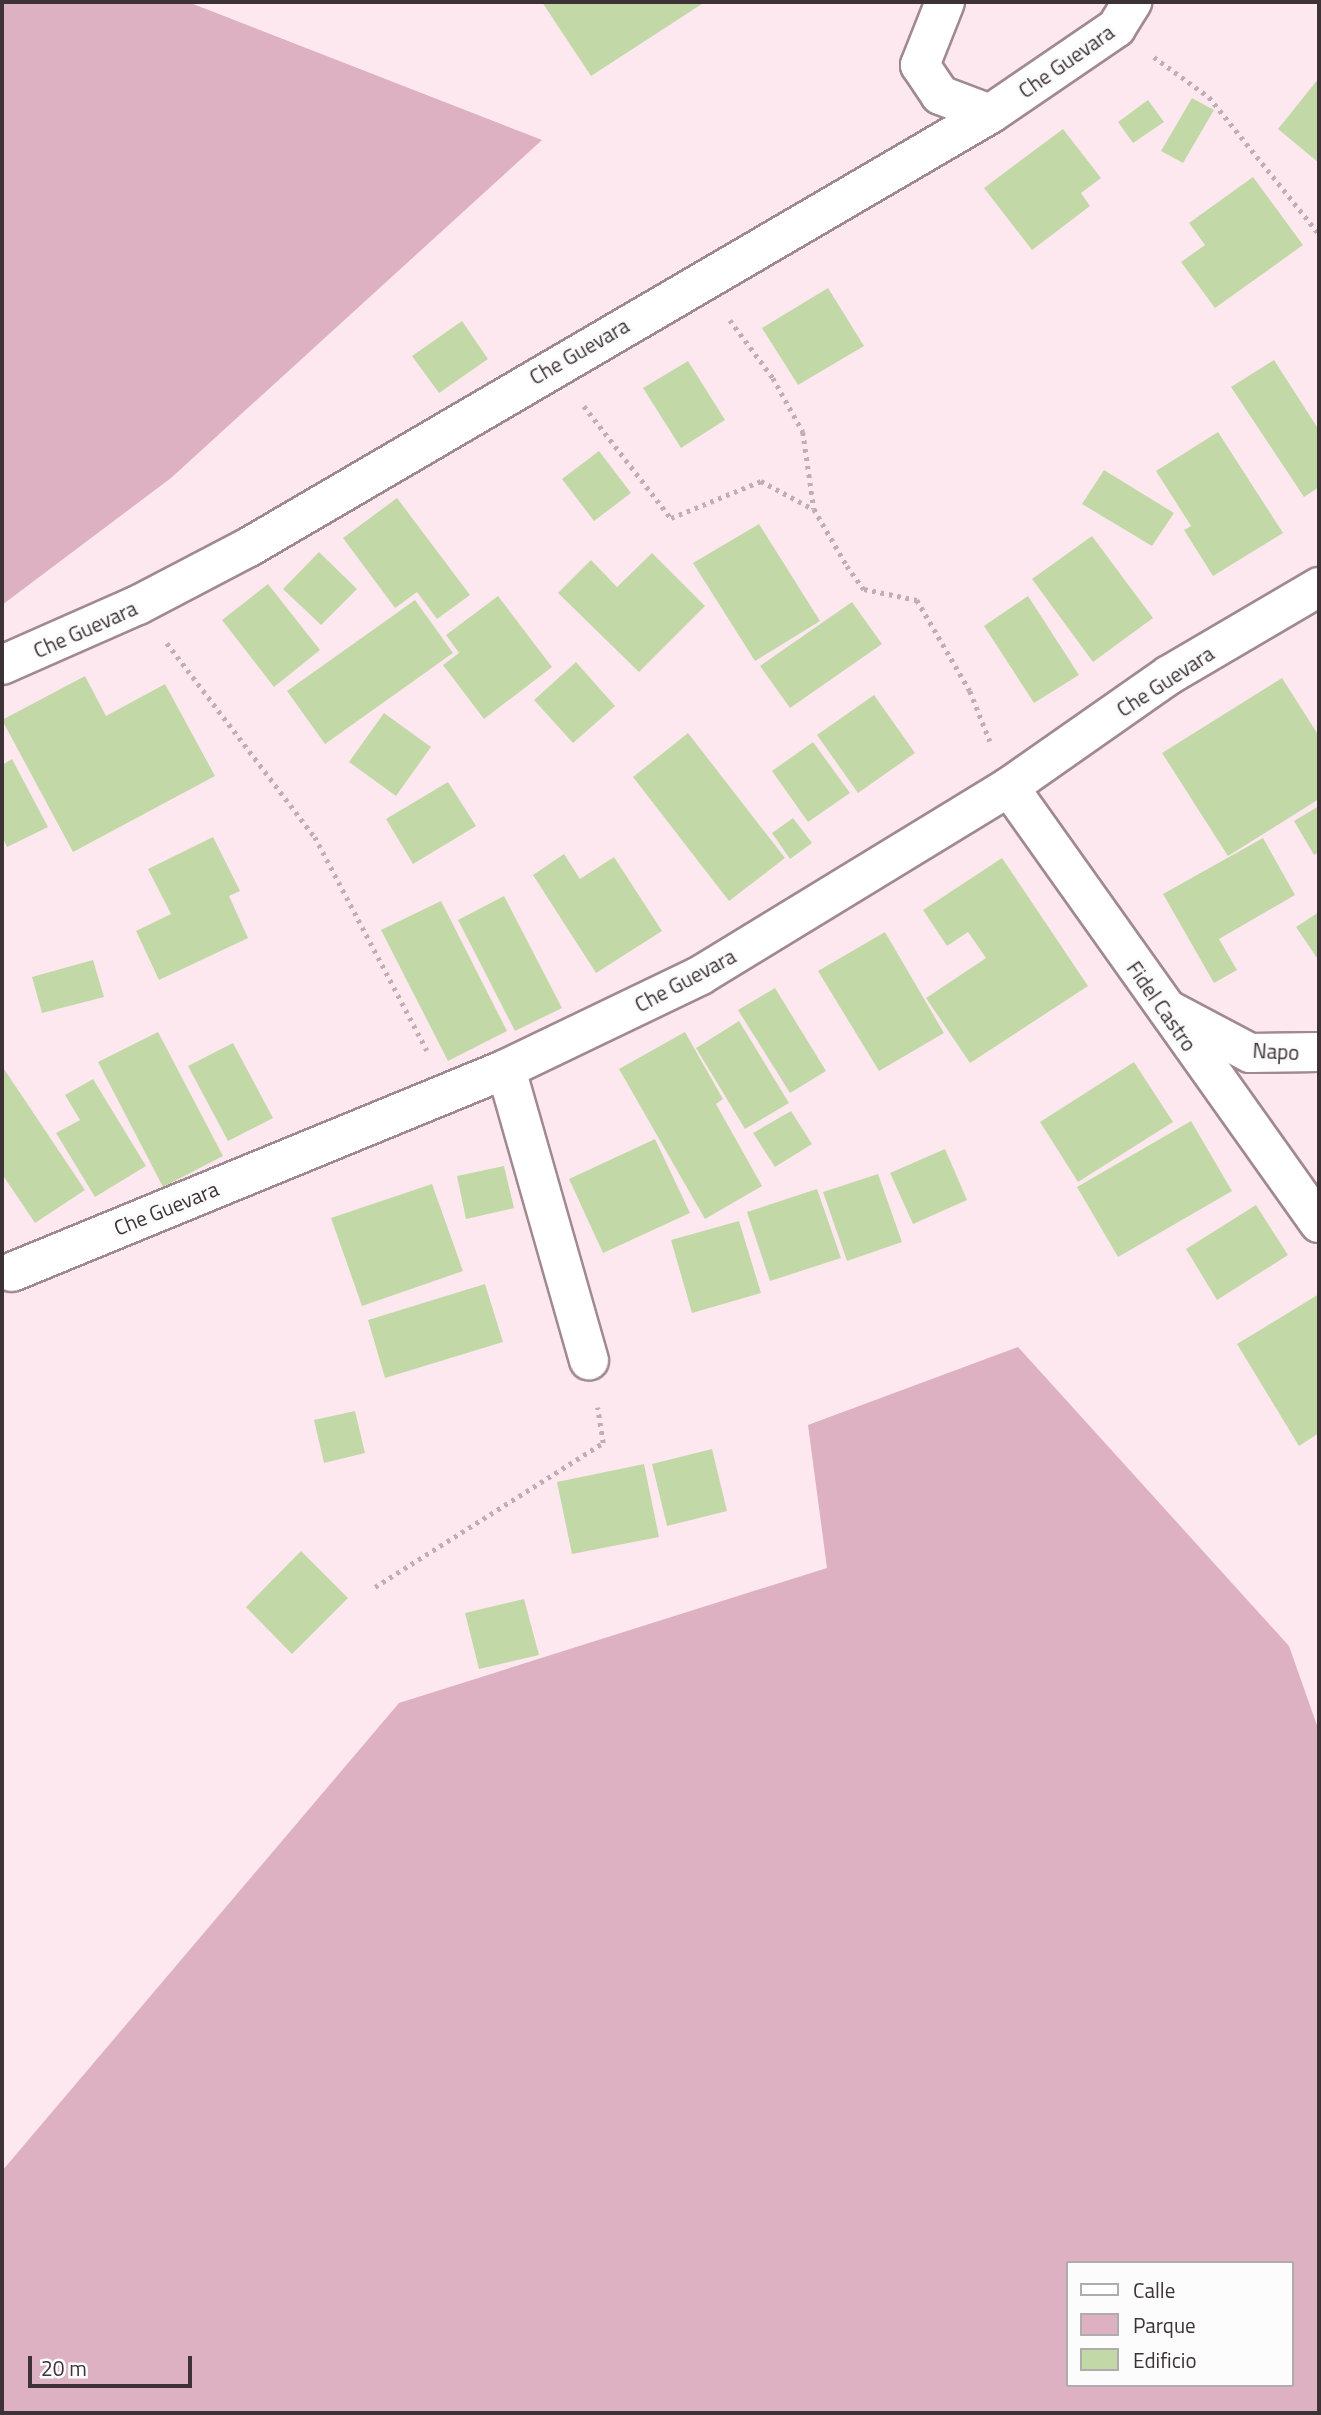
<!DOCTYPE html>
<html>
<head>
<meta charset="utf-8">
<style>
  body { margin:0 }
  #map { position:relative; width:1321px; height:2415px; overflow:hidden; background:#fee8f0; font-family:"Titillium Web",sans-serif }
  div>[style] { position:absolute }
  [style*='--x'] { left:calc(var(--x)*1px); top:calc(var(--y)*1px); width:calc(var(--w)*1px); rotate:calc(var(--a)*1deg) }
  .green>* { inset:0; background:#ddb0c2 }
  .building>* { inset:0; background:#c2d9a7 }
  .path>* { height:4.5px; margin-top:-2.25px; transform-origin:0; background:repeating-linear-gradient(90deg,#c0aeb4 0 3.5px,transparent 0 8.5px) }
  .roads { filter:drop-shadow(2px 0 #a18992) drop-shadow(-2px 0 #a18992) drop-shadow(0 2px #a18992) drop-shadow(0 -2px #a18992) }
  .street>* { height:38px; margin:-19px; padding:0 19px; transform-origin:19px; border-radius:19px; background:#fff }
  span { translate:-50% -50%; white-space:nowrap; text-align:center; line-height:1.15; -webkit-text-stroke:7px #fcfcfc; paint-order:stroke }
  .street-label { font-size:21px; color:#3d3236 }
  .frame { position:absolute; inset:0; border:4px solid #3d3236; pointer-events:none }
  .legend { position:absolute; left:1066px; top:2261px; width:228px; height:126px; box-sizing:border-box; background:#fcfcfc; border:2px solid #b0abad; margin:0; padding:9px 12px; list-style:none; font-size:21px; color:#3d3236 }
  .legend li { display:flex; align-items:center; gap:14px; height:35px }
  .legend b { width:35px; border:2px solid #b0abad }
  .scale { position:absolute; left:28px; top:2356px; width:164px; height:32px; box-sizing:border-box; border:4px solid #3d3236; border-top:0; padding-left:9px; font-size:21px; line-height:24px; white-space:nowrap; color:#3d3236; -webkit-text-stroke:5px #fcfcfc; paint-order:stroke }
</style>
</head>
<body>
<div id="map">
  <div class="green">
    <div style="clip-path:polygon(2px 2px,188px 2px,542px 140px,171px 478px,2px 605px)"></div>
    <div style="clip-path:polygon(evenodd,1018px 1347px,1289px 1646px,1319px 1731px,1319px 2413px,2px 2413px,2px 2171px,399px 1703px,827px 1568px,808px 1425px,1018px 1347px,1067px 2263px,1291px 2263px,1291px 2385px,1067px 2385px,1067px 2263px)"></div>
  </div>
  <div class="building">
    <div style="clip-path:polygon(542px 2px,705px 2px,591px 76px)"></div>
    <div style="clip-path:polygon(1319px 78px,1319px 163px,1278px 129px)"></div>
    <div style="clip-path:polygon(1192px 98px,1214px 110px,1183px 163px,1161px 151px)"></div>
    <div style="clip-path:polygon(1148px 100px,1164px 122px,1133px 143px,1118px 122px)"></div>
    <div style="clip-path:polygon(1063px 129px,1101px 178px,1081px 193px,1090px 206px,1032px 250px,984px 188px)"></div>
    <div style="clip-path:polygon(1253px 177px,1303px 245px,1215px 308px,1181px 262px,1205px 245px,1189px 223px)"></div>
    <div style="clip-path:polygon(828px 288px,864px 346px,798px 385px,762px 328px)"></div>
    <div style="clip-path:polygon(462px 321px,488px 359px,439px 393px,412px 356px)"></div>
    <div style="clip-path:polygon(1274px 360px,1319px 430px,1319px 487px,1304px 497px,1231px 387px)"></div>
    <div style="clip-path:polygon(688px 361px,725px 420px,681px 448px,643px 388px)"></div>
    <div style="clip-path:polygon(1218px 432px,1283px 533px,1213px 576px,1184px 530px,1191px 526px,1156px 471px)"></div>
    <div style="clip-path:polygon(599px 451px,631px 493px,594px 521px,562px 479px)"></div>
    <div style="clip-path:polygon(1104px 470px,1174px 513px,1152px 546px,1082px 504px)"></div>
    <div style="clip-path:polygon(397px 498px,470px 595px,437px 619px,417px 592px,395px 608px,343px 538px)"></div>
    <div style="clip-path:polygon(759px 524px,820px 621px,755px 661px,693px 563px)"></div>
    <div style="clip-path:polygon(1092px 536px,1153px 618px,1093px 662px,1032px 579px)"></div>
    <div style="clip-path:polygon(319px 552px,357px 589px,321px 625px,283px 589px)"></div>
    <div style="clip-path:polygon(652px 553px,705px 606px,639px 672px,558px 593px,591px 560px,617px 587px)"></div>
    <div style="clip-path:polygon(268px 584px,320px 650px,274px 687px,222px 620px)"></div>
    <div style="clip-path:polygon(498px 596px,552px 667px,484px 719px,443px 665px,459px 653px,446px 635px)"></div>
    <div style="clip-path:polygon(1028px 596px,1079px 675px,1034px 703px,984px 626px)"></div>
    <div style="clip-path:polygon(415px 600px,453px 653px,325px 744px,287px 691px)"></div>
    <div style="clip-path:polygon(852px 602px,882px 644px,790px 708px,760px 666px)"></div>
    <div style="clip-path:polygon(576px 662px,615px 706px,573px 743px,534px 700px)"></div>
    <div style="clip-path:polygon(85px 676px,106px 716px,165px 684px,215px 776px,73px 852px,2px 720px)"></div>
    <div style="clip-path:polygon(1282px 678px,1319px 736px,1319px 799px,1228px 856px,1162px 753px)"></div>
    <div style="clip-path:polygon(874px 695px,915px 753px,858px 793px,817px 735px)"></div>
    <div style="clip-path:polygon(384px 713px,431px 747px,396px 796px,349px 762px)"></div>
    <div style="clip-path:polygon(688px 733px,785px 858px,729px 901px,633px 777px)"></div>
    <div style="clip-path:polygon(813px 742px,850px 793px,808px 822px,772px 771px)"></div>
    <div style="clip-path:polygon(12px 759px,48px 827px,7px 847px,2px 836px,2px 765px)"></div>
    <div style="clip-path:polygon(448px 782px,476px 826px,413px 864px,386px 819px)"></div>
    <div style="clip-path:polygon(1319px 806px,1319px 852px,1314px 855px,1294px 821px)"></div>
    <div style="clip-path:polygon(793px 818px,812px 843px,790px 859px,772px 833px)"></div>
    <div style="clip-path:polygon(213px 837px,240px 891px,229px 896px,248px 938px,159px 980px,136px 931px,171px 914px,148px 869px)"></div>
    <div style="clip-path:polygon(1263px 838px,1295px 895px,1219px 939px,1237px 970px,1214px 983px,1163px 894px)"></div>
    <div style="clip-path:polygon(564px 854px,580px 879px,614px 857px,662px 931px,596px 973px,533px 875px)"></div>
    <div style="clip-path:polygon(1002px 858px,1088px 986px,970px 1063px,926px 998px,986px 958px,968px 932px,947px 946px,923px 910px)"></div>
    <div style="clip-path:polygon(504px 896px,562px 1008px,515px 1031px,458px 920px)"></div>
    <div style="clip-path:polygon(441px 901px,507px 1031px,448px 1061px,381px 930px)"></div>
    <div style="clip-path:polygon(1319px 912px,1319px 961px,1296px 927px)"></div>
    <div style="clip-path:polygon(885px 932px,944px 1033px,879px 1071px,818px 971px)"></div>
    <div style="clip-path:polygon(93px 960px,104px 997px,42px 1013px,32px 977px)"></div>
    <div style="clip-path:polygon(775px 988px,826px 1071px,790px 1093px,738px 1010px)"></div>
    <div style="clip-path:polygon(739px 1021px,789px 1103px,745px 1129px,696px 1048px)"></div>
    <div style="clip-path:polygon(158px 1032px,223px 1156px,163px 1187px,98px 1062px)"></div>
    <div style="clip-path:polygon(685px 1032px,723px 1099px,716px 1104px,762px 1186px,705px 1219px,619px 1069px)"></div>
    <div style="clip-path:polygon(233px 1043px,273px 1118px,228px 1141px,188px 1066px)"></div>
    <div style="clip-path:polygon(1134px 1062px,1173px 1122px,1078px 1182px,1040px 1122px)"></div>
    <div style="clip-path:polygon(2px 1066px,85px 1190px,35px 1223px,2px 1174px)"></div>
    <div style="clip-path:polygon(93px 1079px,146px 1166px,95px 1197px,56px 1133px,80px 1120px,65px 1095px)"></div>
    <div style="clip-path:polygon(791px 1111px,812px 1144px,775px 1167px,753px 1133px)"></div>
    <div style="clip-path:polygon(1191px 1121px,1232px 1191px,1118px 1257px,1077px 1187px)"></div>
    <div style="clip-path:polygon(655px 1139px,690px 1213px,603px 1253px,569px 1179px)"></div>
    <div style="clip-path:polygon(945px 1149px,967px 1200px,913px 1224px,890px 1173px)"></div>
    <div style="clip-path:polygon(504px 1166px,514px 1208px,466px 1219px,457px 1176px)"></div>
    <div style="clip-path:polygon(878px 1174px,902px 1242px,847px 1261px,823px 1192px)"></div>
    <div style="clip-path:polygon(432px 1184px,463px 1271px,362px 1306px,331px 1218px)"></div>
    <div style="clip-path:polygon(817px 1189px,841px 1258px,770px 1281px,747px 1212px)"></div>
    <div style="clip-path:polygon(1256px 1205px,1288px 1255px,1217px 1300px,1186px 1249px)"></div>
    <div style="clip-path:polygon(739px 1221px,761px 1293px,692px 1313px,671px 1240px)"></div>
    <div style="clip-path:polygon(485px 1284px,503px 1342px,385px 1378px,368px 1320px)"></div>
    <div style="clip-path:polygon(1319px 1294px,1319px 1433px,1299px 1446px,1237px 1344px)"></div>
    <div style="clip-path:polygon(355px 1411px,365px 1453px,324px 1463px,314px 1420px)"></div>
    <div style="clip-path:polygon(712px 1449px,727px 1511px,667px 1526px,652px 1464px)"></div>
    <div style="clip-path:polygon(644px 1464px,659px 1537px,572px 1554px,557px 1482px)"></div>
    <div style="clip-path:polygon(301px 1551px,348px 1598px,292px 1654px,246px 1607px)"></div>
    <div style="clip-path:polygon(524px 1599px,539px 1655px,479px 1669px,465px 1613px)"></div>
  </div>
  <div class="path">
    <div style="--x:1154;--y:57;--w:68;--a:36"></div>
    <div style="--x:1209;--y:97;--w:176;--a:51.2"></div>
    <div style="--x:730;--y:320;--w:72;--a:53.4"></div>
    <div style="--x:773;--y:378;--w:62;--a:60.9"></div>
    <div style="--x:803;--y:432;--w:78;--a:81.9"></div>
    <div style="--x:814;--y:509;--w:66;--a:59.9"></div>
    <div style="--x:847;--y:566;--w:29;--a:54"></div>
    <div style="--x:864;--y:589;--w:54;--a:11.7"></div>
    <div style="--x:917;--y:600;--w:105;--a:59.8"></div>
    <div style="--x:970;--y:691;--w:54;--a:68.2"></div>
    <div style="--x:584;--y:406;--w:142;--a:52.2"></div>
    <div style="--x:671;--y:518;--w:97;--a:-22.3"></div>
    <div style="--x:761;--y:481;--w:59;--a:28.3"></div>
    <div style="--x:167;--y:643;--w:244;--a:52.7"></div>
    <div style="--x:315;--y:837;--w:241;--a:62.3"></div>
    <div style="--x:375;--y:1587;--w:270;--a:-32.3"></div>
    <div style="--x:603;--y:1443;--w:36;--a:-99"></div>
  </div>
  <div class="roads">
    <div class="street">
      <div style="--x:945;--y:2;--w:68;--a:111.6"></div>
      <div style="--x:920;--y:65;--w:36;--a:56"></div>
      <div style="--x:940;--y:95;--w:53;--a:20.8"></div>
      <div style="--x:2;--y:665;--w:149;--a:-23.8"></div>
      <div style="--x:138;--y:605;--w:125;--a:-27.6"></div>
      <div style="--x:249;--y:547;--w:858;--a:-30.3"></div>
      <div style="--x:990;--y:114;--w:153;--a:-34.3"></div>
      <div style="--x:1116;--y:28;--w:31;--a:-58"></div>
      <div style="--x:1009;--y:787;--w:535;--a:54.59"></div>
      <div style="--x:1167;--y:1009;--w:94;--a:27.9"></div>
      <div style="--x:1250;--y:1053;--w:69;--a:-0.8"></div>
      <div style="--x:506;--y:1069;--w:303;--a:74.1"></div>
      <div style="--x:12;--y:1272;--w:534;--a:-22.34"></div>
      <div style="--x:506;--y:1069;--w:216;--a:-25.7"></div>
      <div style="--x:701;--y:975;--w:361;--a:-31.4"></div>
      <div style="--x:1009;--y:787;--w:195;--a:-35"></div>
      <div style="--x:1169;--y:675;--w:174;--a:-30.4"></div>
    </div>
  </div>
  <div class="street-label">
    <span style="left:1066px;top:61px;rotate:-35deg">Che Guevara</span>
    <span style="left:579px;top:351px;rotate:-30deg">Che Guevara</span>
    <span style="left:85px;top:629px;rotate:-24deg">Che Guevara</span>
    <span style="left:1165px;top:681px;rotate:-33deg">Che Guevara</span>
    <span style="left:685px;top:980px;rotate:-28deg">Che Guevara</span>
    <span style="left:1162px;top:1006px;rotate:55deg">Fidel Castro</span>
    <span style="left:1276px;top:1051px;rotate:3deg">Napo</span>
    <span style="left:166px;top:1208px;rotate:-22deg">Che Guevara</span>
  </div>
  <div class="frame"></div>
  <ul class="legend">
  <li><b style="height:9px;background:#fff"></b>Calle</li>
  <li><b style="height:19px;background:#ddb0c2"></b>Parque</li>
  <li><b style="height:19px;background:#c2d9a7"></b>Edificio</li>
  </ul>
  <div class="scale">20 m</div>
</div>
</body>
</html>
